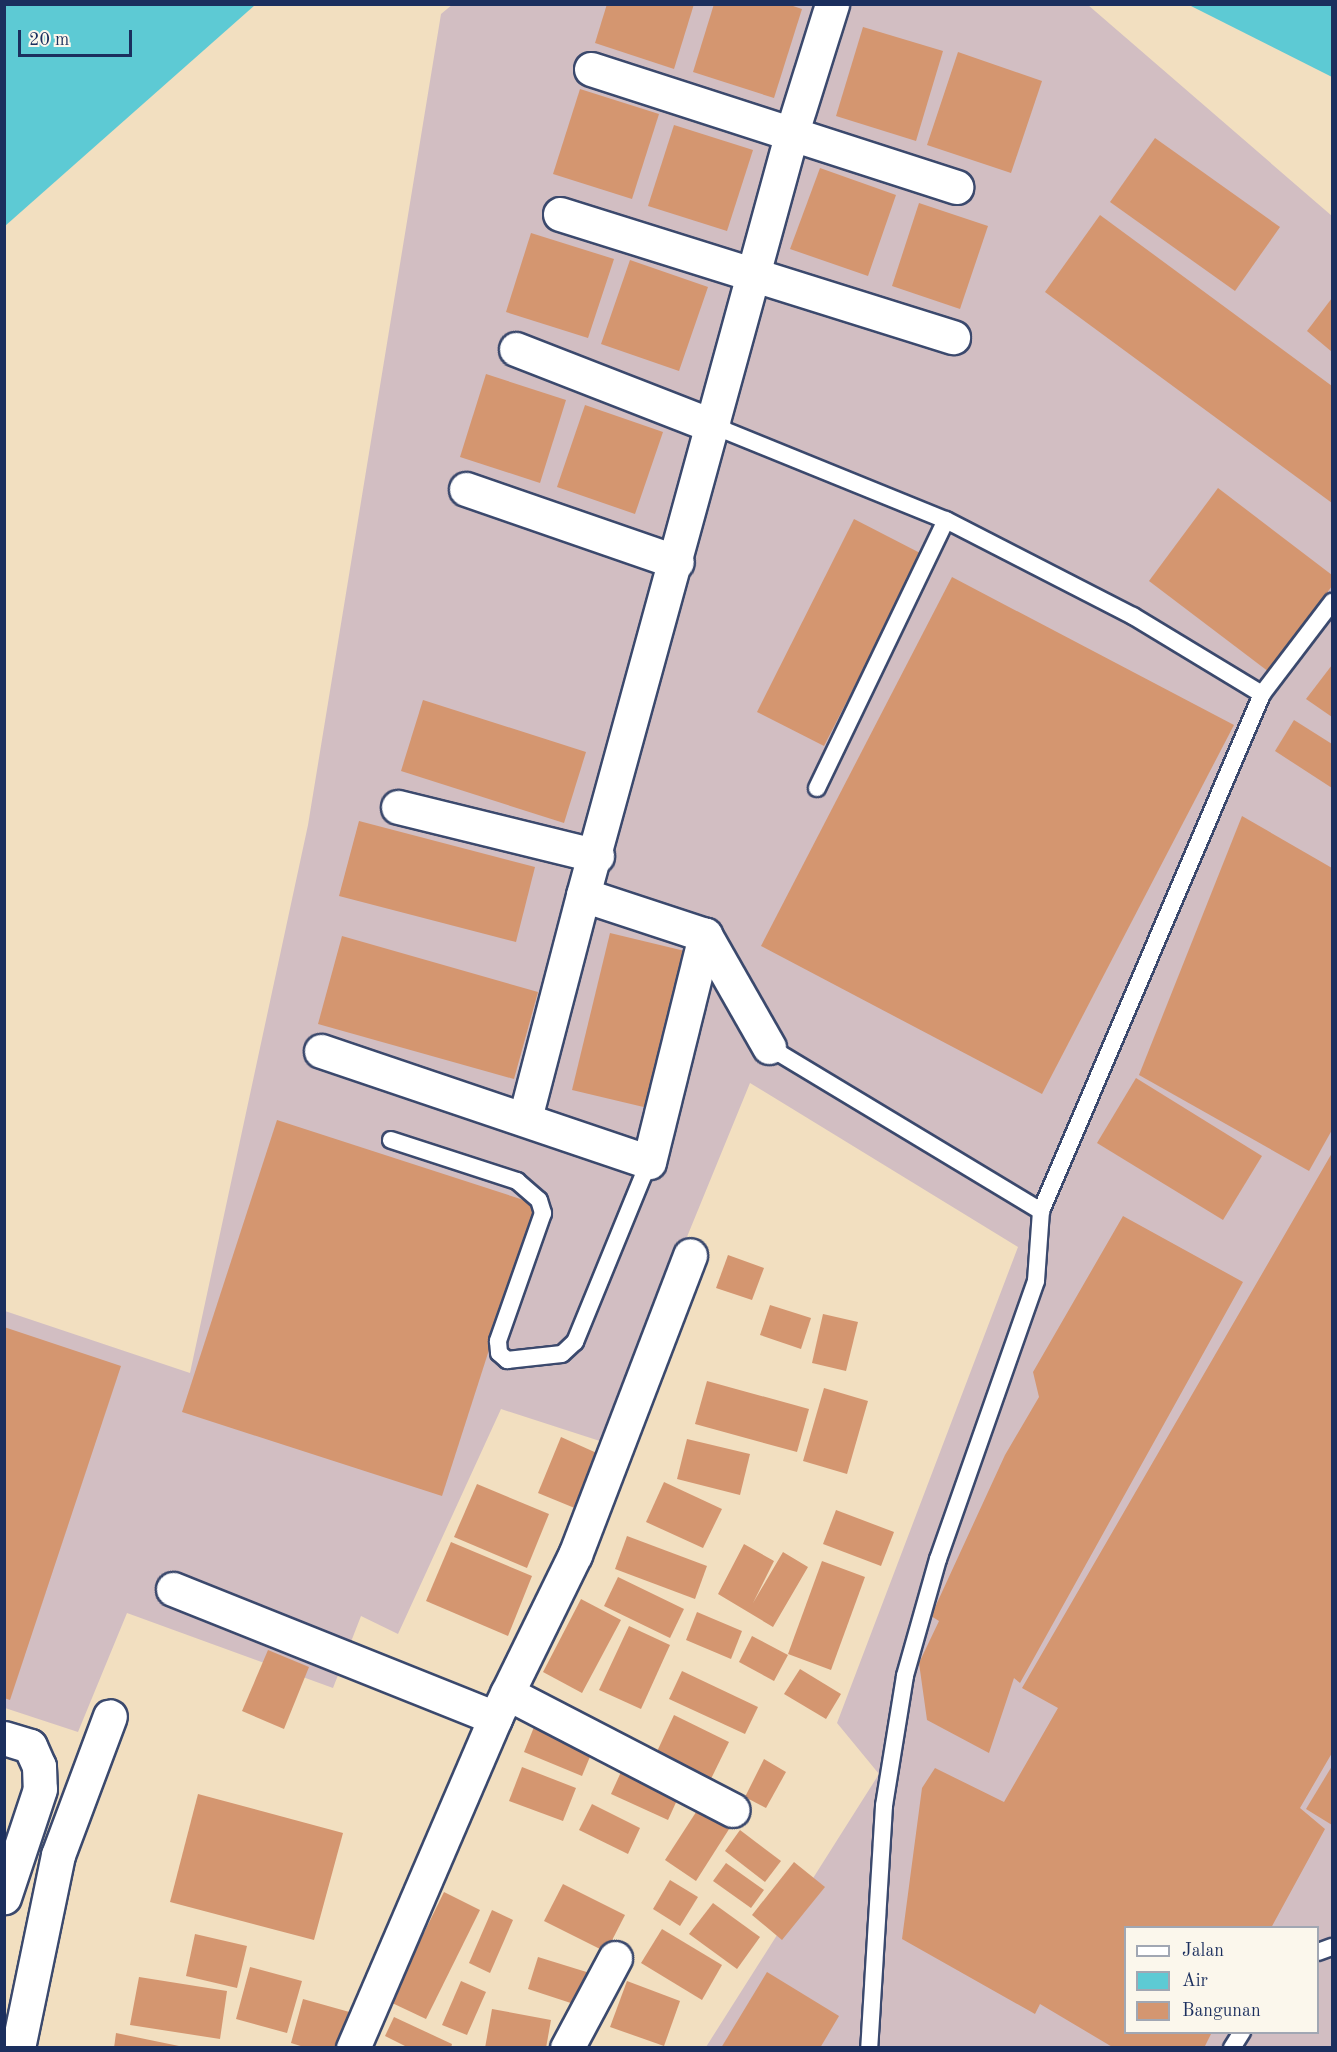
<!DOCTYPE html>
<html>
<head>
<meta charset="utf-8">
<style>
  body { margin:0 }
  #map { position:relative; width:1337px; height:2052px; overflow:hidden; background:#f2dfc0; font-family:"Old Standard TT",serif }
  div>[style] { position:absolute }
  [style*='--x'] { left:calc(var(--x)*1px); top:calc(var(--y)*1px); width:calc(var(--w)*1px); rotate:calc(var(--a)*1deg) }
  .industrial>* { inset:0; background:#d2bec2 }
  .water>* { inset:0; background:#5dcad4 }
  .building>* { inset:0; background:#d49670 }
  .roads { filter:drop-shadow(2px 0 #3b496d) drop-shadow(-2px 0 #3b496d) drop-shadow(0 2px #3b496d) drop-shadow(0 -2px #3b496d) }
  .lane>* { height:16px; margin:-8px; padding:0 8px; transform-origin:8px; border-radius:8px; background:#fff }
  .street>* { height:33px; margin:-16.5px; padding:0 16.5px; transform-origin:16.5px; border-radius:16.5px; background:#fff }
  span { translate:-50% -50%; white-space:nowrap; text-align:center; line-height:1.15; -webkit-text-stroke:5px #fbf7ec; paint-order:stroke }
  .frame { position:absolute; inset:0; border:6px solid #1b2f5e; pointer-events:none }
  .legend { position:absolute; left:1124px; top:1926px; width:195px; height:108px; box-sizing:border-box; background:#fbf7ec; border:2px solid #a1a7b3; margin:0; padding:8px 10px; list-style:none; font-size:18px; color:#1b2f5e }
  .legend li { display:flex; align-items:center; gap:12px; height:30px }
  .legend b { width:30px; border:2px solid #a1a7b3 }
  .scale { position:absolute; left:18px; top:30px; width:114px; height:27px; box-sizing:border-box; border:3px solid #1b2f5e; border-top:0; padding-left:8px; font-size:18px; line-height:21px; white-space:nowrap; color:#1b2f5e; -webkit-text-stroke:4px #fbf7ec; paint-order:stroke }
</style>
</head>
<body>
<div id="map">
  <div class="industrial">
    <div style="clip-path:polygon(evenodd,453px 4px,1088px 5px,1332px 216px,1332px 2047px,706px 2047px,879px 1774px,837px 1723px,1018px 1247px,750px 1083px,603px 1442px,501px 1409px,398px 1634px,361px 1616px,333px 1688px,127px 1613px,78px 1732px,5px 1708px,5px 1311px,190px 1373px,308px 825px,441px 14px,453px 4px,1126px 1928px,1318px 1928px,1318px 2032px,1126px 2032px,1126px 1928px)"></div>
  </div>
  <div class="water">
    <div style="clip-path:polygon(5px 4px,255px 4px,255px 5px,5px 226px)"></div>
    <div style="clip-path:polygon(1189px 5px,1332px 5px,1332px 77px)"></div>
  </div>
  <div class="building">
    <div style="clip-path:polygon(607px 4px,694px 4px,674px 69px,595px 43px)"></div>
    <div style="clip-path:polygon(714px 4px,787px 4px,802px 9px,774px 98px,693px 72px)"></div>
    <div style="clip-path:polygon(863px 27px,943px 51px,916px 141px,836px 116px)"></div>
    <div style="clip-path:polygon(958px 52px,1042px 81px,1011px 173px,927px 145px)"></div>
    <div style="clip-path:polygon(580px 89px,659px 114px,632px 199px,553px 174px)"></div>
    <div style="clip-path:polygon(674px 125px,753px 150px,727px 231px,648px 206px)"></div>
    <div style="clip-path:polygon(1155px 138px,1280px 227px,1235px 291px,1110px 202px)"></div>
    <div style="clip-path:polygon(820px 168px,896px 195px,868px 276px,790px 249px)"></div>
    <div style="clip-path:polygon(919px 203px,988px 226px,960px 309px,892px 286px)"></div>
    <div style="clip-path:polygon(1100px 215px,1332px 386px,1332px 503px,1045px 292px)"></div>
    <div style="clip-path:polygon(531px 233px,614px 259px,588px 338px,506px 312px)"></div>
    <div style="clip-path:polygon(630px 260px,708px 287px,679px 371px,601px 344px)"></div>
    <div style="clip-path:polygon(1332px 298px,1332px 352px,1307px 331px)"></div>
    <div style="clip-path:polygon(486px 374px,566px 400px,540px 483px,460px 457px)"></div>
    <div style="clip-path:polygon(585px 405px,663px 432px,635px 514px,557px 487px)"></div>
    <div style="clip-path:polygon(1218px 488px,1332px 575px,1332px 586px,1269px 672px,1149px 581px)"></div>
    <div style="clip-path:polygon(854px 519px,922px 554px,824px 746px,757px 712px)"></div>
    <div style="clip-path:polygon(952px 577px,1234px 725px,1042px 1094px,761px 946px)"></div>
    <div style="clip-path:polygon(1332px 665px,1332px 717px,1306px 699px)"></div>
    <div style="clip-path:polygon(423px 700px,586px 752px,564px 823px,401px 771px)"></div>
    <div style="clip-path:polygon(1294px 720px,1332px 744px,1332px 788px,1275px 751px)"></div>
    <div style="clip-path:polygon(1242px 816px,1332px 868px,1332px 1130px,1309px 1171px,1139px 1075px)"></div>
    <div style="clip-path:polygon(359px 821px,535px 867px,516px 942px,339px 896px)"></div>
    <div style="clip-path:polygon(610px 933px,689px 952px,652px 1109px,572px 1090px)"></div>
    <div style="clip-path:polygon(342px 936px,538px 992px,514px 1079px,318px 1024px)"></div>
    <div style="clip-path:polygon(1136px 1078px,1262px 1156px,1223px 1220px,1097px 1143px)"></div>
    <div style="clip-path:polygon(277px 1120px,536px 1204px,442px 1496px,182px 1412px)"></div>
    <div style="clip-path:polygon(1332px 1153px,1332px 1753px,1300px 1808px,1325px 1829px,1271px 1928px,1126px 1928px,1126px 2032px,1212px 2032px,1204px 2048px,1114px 2048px,1040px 2004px,1035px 2014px,902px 1939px,922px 1788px,935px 1768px,1004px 1802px,1058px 1708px,1022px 1688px)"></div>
    <div style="clip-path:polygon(1123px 1216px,1243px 1282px,1020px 1683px,1014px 1678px,989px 1753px,927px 1720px,919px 1663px,939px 1621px,931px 1616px,1005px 1455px,1039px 1397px,1033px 1372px)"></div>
    <div style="clip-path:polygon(728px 1255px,764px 1268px,752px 1300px,716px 1288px)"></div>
    <div style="clip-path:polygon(770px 1305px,811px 1318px,801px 1349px,760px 1335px)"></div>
    <div style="clip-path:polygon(823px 1314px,858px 1322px,846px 1371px,812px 1363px)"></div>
    <div style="clip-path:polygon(4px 1327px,121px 1366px,10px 1700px,4px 1698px)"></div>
    <div style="clip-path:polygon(707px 1381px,809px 1409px,797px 1452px,695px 1424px)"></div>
    <div style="clip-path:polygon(824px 1388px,868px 1401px,847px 1474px,803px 1461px)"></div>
    <div style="clip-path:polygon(561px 1437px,599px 1454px,577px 1509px,538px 1493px)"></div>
    <div style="clip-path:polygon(687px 1439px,750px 1454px,740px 1495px,677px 1479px)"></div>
    <div style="clip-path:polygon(664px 1482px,722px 1509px,703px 1548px,646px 1522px)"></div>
    <div style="clip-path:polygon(477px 1484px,549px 1514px,527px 1568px,454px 1537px)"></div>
    <div style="clip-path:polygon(836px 1510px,894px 1532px,881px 1566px,823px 1544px)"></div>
    <div style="clip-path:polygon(627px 1536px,707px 1566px,695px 1599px,615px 1569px)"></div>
    <div style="clip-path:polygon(451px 1542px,532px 1576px,508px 1636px,426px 1601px)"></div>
    <div style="clip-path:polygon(744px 1544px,774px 1561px,753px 1603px,783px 1552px,808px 1567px,773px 1627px,718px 1594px)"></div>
    <div style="clip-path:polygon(822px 1561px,865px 1577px,831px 1670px,788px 1654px)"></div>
    <div style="clip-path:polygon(618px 1577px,684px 1609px,670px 1638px,604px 1606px)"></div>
    <div style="clip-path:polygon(581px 1599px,621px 1620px,582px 1693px,543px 1672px)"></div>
    <div style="clip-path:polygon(697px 1612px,742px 1631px,731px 1659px,686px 1640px)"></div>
    <div style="clip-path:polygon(629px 1626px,670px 1645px,641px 1709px,599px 1690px)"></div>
    <div style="clip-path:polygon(752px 1636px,788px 1655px,774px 1681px,739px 1662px)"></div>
    <div style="clip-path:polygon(268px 1650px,309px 1667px,284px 1729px,242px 1711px)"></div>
    <div style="clip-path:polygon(800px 1669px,841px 1694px,826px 1719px,784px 1694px)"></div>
    <div style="clip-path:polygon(682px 1671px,758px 1707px,745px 1734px,669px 1699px)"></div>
    <div style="clip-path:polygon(674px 1715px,729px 1742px,708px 1785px,654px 1758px)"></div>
    <div style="clip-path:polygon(536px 1722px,594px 1747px,582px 1776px,524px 1752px)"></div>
    <div style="clip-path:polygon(764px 1759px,786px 1772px,766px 1808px,745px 1797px)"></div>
    <div style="clip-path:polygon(1332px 1766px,1332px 1825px,1306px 1809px)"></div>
    <div style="clip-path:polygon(522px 1767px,576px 1788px,563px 1821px,509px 1801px)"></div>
    <div style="clip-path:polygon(621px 1772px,678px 1798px,668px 1820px,611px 1794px)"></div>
    <div style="clip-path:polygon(198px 1794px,343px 1833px,314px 1940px,170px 1902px)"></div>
    <div style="clip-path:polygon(592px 1804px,640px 1828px,628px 1854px,579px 1830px)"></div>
    <div style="clip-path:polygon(700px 1806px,731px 1826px,696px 1881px,665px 1860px)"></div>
    <div style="clip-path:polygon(740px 1830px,781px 1861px,765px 1882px,725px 1851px)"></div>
    <div style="clip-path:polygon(794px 1862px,825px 1887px,782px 1940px,752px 1915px)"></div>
    <div style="clip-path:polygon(726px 1863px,764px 1890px,751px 1908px,713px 1881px)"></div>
    <div style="clip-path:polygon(670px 1880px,698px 1897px,680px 1926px,653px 1909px)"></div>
    <div style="clip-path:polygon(563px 1884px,625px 1915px,606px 1952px,544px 1921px)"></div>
    <div style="clip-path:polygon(444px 1892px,480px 1910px,426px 2019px,390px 2002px)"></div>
    <div style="clip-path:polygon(713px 1903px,760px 1937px,737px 1969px,689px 1934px)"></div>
    <div style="clip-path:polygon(492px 1910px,513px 1920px,490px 1973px,469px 1963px)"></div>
    <div style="clip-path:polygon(662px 1929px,722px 1965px,702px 2000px,641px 1963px)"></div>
    <div style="clip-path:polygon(195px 1934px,247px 1946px,237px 1988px,186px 1976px)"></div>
    <div style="clip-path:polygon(538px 1957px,593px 1974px,583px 2007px,528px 1989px)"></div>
    <div style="clip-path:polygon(250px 1967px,302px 1981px,287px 2033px,236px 2019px)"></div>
    <div style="clip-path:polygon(767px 1972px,839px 2016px,820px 2048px,721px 2048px)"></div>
    <div style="clip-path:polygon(139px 1977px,227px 1991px,220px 2039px,130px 2025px)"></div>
    <div style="clip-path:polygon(461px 1981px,486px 1992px,467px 2035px,442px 2025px)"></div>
    <div style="clip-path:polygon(627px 1981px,680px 2001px,664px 2046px,610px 2027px)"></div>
    <div style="clip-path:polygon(303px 1999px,353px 2013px,343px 2048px,307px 2048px,291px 2043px)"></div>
    <div style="clip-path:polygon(492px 2009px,551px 2020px,546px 2048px,485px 2048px)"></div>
    <div style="clip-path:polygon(394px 2017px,452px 2044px,451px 2048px,409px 2048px,385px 2036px)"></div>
    <div style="clip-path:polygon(116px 2033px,179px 2046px,179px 2048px,114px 2048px)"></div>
  </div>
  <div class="roads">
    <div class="lane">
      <div style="--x:714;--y:426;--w:250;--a:22.1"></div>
      <div style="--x:946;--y:520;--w:210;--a:27.2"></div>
      <div style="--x:1133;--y:616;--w:151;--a:31.2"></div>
      <div style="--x:817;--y:788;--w:297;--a:-64.3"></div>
      <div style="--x:769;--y:1047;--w:318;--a:31.1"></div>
      <div style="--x:1041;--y:1211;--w:70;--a:94.1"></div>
      <div style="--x:1036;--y:1281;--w:295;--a:109.4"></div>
      <div style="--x:938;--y:1559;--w:122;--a:105.8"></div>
      <div style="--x:905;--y:1676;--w:132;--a:99.2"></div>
      <div style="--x:884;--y:1806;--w:242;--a:93.5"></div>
      <div style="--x:391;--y:1140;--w:133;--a:18"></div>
      <div style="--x:517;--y:1181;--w:29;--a:41"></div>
      <div style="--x:539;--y:1200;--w:14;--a:73"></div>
      <div style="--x:543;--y:1213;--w:136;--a:109.4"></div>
      <div style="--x:498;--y:1341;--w:12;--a:85"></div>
      <div style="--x:499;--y:1353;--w:11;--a:41"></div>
      <div style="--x:507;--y:1360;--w:55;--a:-6.2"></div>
      <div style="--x:562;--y:1354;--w:18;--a:-43"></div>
      <div style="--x:575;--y:1342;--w:195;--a:-67.7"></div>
      <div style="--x:1041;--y:1211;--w:562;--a:-66.85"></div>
      <div style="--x:1262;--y:694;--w:116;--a:-52.7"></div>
      <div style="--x:1318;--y:1952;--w:15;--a:-20"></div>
      <div style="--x:1232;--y:2048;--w:19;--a:-58"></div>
    </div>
    <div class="street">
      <div style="--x:591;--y:69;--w:384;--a:17.9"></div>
      <div style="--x:560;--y:214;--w:412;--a:17.4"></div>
      <div style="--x:516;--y:349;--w:212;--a:21.3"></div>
      <div style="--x:466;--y:489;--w:223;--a:19.1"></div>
      <div style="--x:398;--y:807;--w:205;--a:13.8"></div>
      <div style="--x:769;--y:1047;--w:129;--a:-119.7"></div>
      <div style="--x:705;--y:935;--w:128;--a:-161.8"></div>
      <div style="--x:583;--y:895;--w:791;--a:-74.68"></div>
      <div style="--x:792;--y:132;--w:134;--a:-72.6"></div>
      <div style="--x:321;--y:1051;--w:346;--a:18.7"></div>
      <div style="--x:649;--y:1162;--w:234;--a:-76.1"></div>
      <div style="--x:525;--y:1118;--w:230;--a:-75.4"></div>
      <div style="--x:173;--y:1589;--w:347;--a:21.8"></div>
      <div style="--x:507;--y:1693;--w:254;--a:27.4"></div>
      <div style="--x:4;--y:1738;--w:27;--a:17"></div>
      <div style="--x:30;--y:1746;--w:22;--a:66"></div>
      <div style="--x:39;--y:1766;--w:23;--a:88"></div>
      <div style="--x:40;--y:1789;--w:114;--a:108.4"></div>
      <div style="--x:18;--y:2048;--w:197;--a:-78.3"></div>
      <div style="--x:58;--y:1855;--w:148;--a:-69.5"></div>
      <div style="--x:353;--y:2048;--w:359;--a:-66.7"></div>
      <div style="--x:495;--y:1718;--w:182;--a:-63.9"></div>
      <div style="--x:575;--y:1555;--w:321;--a:-69"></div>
      <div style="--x:567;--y:2048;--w:102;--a:-61.9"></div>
    </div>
  </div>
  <div class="frame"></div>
  <ul class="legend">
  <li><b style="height:8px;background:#fff"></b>Jalan</li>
  <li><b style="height:16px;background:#5dcad4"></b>Air</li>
  <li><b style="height:16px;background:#d49670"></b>Bangunan</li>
  </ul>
  <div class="scale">20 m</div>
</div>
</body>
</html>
